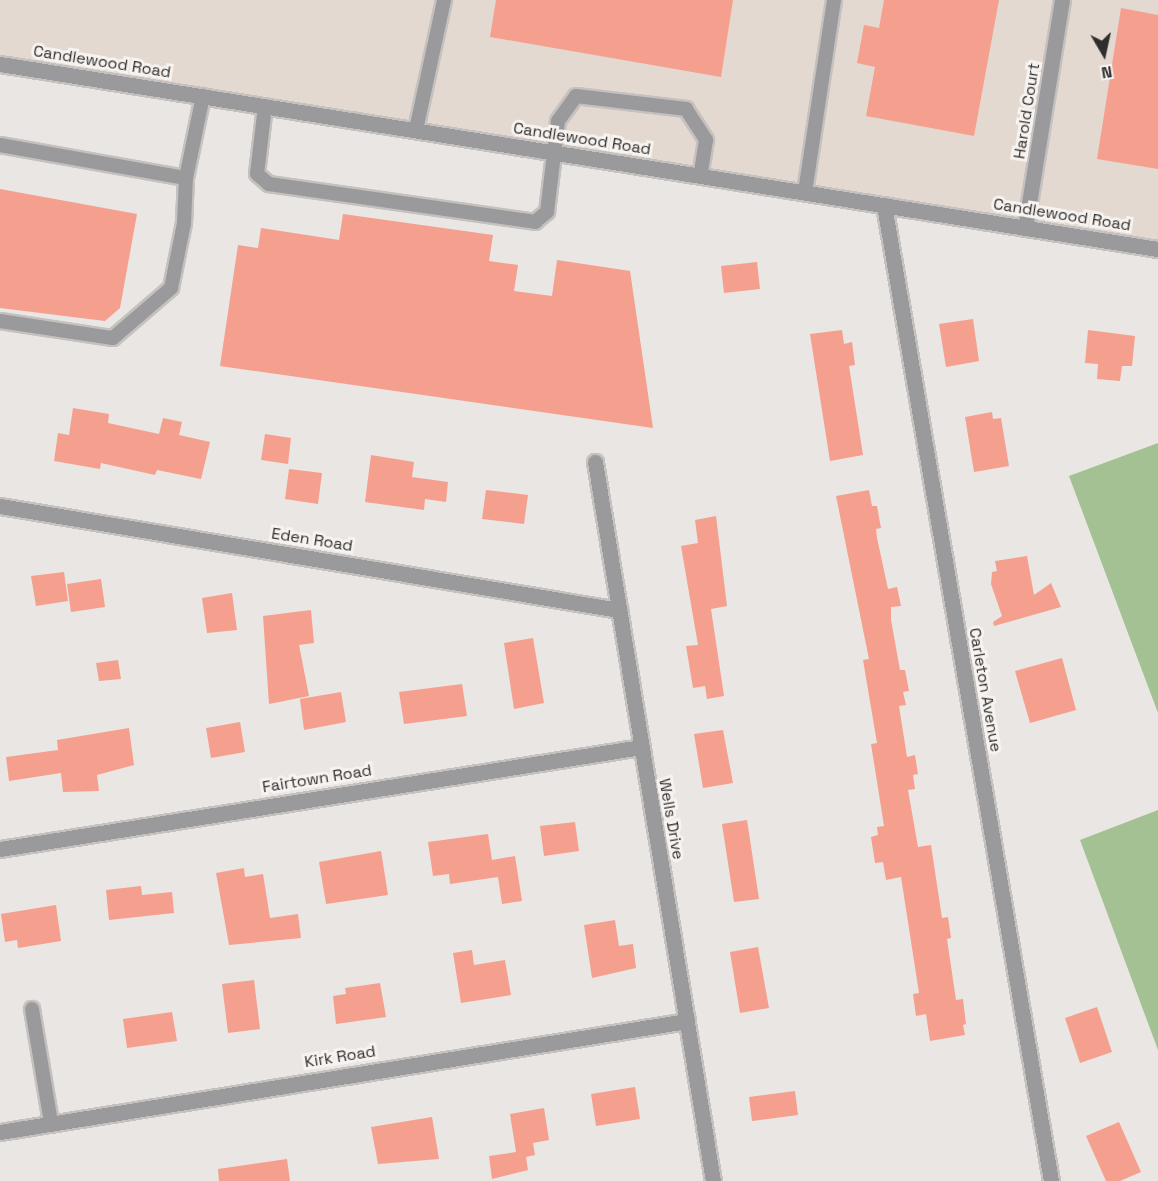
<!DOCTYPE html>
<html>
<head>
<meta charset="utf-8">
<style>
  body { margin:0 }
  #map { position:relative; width:1158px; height:1181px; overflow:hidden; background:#eae6e3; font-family:"Space Grotesk",sans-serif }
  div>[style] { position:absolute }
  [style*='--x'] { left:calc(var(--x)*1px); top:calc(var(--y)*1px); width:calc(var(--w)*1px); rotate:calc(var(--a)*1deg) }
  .built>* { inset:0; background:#e3d9d1 }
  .green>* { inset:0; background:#a3c192 }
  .building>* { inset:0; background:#f59f8e }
  .roads { filter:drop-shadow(2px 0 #c5c1bf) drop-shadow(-2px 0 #c5c1bf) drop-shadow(0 2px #c5c1bf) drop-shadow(0 -2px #c5c1bf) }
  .service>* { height:14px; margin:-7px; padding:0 7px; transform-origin:7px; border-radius:7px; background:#9a9a9c }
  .minor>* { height:15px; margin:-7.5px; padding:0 7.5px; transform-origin:7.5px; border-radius:7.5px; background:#9a9a9c }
  .tertiary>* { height:15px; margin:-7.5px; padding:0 7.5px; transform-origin:7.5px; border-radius:7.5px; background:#9a9a9c }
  span { translate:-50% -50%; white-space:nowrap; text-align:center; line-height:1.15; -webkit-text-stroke:6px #f7f3f0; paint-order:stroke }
  .street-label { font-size:16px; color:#302e2d }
  .north { position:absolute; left:1074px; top:24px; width:60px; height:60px; -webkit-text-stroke:4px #f7f3f0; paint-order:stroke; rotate:171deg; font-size:16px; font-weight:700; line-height:24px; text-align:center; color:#302e2d }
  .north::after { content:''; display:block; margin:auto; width:21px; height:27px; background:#302e2d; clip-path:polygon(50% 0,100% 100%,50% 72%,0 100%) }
</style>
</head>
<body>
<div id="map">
  <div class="built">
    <div style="clip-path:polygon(0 0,1158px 0,1158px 249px,0 64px)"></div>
  </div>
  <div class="green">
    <div style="clip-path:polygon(1158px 443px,1158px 713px,1069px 476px)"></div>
    <div style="clip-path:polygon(1158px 810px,1158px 1050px,1080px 840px)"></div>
  </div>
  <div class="building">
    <div style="clip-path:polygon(496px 0,733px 0,721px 77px,490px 37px)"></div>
    <div style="clip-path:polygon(884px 0,999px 0,974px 136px,866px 116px,875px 67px,857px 63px,864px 25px,879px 28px)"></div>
    <div style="clip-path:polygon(1121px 8px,1158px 15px,1158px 169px,1097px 159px)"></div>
    <div style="clip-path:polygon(0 189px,137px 214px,120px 308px,105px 321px,0 308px)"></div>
    <div style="clip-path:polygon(343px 214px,493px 235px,489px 261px,518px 265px,514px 291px,552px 296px,557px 260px,630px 271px,653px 428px,220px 366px,238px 245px,258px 248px,261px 228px,339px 240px)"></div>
    <div style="clip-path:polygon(757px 262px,760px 289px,724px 293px,721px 266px)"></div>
    <div style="clip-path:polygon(973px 319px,979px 361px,946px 367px,939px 324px)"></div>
    <div style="clip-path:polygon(842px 330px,844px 344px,852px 342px,855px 365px,849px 366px,863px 455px,830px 461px,810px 334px)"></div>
    <div style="clip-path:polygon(1088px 330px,1135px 336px,1132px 366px,1122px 366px,1120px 381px,1097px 379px,1098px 364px,1085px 363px)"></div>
    <div style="clip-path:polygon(73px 408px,109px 414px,108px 423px,159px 434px,163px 418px,182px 422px,179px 435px,210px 442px,201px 479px,157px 470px,155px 475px,101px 463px,100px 469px,54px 461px,58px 433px,69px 435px)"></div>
    <div style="clip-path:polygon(992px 412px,993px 419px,1001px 418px,1009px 466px,974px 472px,965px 417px)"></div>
    <div style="clip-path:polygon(265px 434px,291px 438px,288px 464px,261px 460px)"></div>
    <div style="clip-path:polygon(371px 455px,414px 462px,412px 477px,448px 482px,446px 502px,425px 499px,424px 510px,365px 502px)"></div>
    <div style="clip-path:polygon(289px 469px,322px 473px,318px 504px,285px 499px)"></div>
    <div style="clip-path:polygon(486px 490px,528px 495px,524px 524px,482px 519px)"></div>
    <div style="clip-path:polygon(869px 490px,872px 506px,877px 506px,881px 528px,876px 529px,877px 538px,888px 589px,897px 587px,901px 606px,891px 607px,891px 620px,900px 670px,905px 670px,909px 691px,903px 692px,906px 705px,899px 706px,907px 757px,915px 755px,918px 774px,913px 775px,915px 789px,908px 790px,918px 847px,931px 845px,942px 918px,948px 917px,951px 938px,947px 939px,956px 1000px,963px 999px,966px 1024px,963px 1025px,965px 1035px,930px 1041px,926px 1014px,916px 1016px,913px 994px,919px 993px,901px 877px,886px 880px,883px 862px,875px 863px,871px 837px,878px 835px,877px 827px,884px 826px,871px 744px,877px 743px,863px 660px,869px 659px,836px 496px)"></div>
    <div style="clip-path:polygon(716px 516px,727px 606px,711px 609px,724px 696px,707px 699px,705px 686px,693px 688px,686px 646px,698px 645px,681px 546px,698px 543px,695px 520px)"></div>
    <div style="clip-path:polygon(1027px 556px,1034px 595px,1051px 583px,1061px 607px,994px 626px,993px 622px,1002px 616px,991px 584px,992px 572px,997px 571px,995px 561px)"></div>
    <div style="clip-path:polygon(64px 572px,68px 601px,36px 606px,31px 576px)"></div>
    <div style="clip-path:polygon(101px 579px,105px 607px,71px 612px,67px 584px)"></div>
    <div style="clip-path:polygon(232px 593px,237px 630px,207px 633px,202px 598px)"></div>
    <div style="clip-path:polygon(311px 610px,314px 643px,299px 645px,309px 696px,269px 704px,263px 616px)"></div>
    <div style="clip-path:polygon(533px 638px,544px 703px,514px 709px,504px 643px)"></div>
    <div style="clip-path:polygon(1062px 658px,1076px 710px,1030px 723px,1015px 671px)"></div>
    <div style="clip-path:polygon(118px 660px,121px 679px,99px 681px,96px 663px)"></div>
    <div style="clip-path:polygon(462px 684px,467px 716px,404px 724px,399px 692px)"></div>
    <div style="clip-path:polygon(341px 692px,346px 722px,304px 730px,300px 699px)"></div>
    <div style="clip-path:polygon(240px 722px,245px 752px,211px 758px,206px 728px)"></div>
    <div style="clip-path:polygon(129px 728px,134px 765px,97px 775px,99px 791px,63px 792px,61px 773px,9px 781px,6px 757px,58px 750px,57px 740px)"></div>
    <div style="clip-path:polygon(723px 730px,733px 783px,703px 788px,694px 734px)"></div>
    <div style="clip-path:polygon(747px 820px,759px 899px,734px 902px,722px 824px)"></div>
    <div style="clip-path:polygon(575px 822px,579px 851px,544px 856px,540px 826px)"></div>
    <div style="clip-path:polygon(488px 834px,492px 860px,515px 856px,522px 901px,502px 904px,498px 877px,450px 884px,449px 874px,433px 876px,428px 842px)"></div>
    <div style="clip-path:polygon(381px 851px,388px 895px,326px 904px,319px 862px)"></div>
    <div style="clip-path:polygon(244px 868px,245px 877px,263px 874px,270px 918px,298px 914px,301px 938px,229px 945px,216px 873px)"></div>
    <div style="clip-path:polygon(141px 886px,142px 895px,172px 892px,174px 913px,109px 920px,106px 890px)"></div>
    <div style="clip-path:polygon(56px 905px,61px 941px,18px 948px,17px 940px,5px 942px,1px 914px)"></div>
    <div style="clip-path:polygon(615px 920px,619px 946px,633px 944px,636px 968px,592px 978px,584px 925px)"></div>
    <div style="clip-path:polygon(758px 947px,769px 1008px,740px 1013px,730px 952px)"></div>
    <div style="clip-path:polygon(472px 950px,474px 965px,505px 960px,511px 995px,461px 1003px,453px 953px)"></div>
    <div style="clip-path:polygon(254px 980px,260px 1029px,228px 1033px,222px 984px)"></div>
    <div style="clip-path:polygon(380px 983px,386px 1017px,336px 1024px,333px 996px,346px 994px,345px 988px)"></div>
    <div style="clip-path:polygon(1097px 1007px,1112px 1052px,1080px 1063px,1065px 1018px)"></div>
    <div style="clip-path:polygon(172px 1012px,177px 1041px,127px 1048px,123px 1019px)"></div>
    <div style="clip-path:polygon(635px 1087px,640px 1119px,596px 1126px,591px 1094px)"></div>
    <div style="clip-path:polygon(795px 1091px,798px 1115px,752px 1121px,749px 1097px)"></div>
    <div style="clip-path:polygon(544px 1108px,549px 1140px,533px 1143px,535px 1155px,526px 1157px,528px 1170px,492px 1179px,489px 1156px,516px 1152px,510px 1114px)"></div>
    <div style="clip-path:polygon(432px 1117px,439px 1159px,378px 1164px,371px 1127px)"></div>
    <div style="clip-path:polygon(1119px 1122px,1141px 1172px,1120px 1181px,1106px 1181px,1086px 1136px)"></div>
    <div style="clip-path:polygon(287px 1159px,290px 1181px,219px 1181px,218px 1169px)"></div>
  </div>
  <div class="roads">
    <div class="service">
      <div style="--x:265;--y:106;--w:68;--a:96.7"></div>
      <div style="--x:257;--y:174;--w:16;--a:40"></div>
      <div style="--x:269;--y:184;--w:269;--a:8.1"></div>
      <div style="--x:535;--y:222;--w:16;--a:-40"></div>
      <div style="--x:547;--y:212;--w:92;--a:-83.1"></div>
      <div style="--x:558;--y:121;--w:31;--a:-54"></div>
      <div style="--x:576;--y:96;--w:111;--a:6.7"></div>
      <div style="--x:686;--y:109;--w:37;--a:57"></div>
      <div style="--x:706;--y:140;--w:36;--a:99"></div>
      <div style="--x:416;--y:130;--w:133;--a:-77.8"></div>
      <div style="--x:0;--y:145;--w:189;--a:10.1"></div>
      <div style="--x:186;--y:178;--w:84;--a:-78.3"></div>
      <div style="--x:805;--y:192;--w:194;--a:-81.4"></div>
      <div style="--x:0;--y:321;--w:114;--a:8.6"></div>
      <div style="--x:113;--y:338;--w:77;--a:-40.8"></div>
      <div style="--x:171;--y:288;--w:66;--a:-78.7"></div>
      <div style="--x:184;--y:223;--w:45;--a:-87.5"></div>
      <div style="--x:32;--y:1009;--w:116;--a:80.5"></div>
    </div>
    <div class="minor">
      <div style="--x:884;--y:205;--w:990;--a:80.29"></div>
      <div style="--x:1025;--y:228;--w:231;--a:-80.8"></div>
      <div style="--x:595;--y:462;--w:729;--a:80.68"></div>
      <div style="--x:0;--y:506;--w:628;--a:9.54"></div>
      <div style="--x:0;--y:849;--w:649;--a:-9.04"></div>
      <div style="--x:0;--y:1132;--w:696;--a:-9.18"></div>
    </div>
    <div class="tertiary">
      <div style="--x:0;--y:64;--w:1173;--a:9.08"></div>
    </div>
  </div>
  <div class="street-label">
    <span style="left:102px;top:62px;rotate:9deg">Candlewood Road</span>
    <span style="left:1027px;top:111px;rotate:-81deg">Harold Court</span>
    <span style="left:582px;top:139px;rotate:9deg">Candlewood Road</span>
    <span style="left:1062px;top:215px;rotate:9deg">Candlewood Road</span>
    <span style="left:312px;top:540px;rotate:9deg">Eden Road</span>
    <span style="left:985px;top:690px;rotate:80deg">Carleton Avenue</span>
    <span style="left:317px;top:779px;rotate:-9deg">Fairtown Road</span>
    <span style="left:671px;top:819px;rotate:80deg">Wells Drive</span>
    <span style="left:340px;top:1057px;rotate:-9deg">Kirk Road</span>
  </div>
  <div class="north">N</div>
</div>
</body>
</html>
